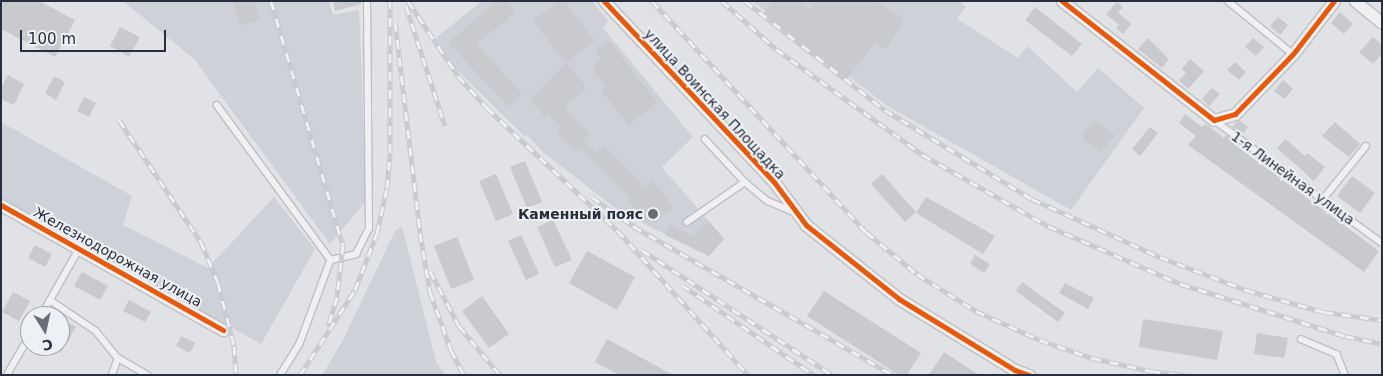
<!DOCTYPE html>
<html>
<head>
<meta charset="utf-8">
<style>
  body { margin:0 }
  #map { position:relative; width:1383px; height:376px; overflow:hidden; background:#e0e2e5; font-family:"DejaVu Sans",sans-serif }
  div>[style] { position:absolute }
  [style*='--x'] { left:calc(var(--x)*1px); top:calc(var(--y)*1px); width:calc(var(--w)*1px); rotate:calc(var(--a)*1deg) }
  .built>* { inset:0; background:#ced1d8 }
  .building>* { inset:0; background:#c8cacd }
  .roads { filter:drop-shadow(1px 0 #bec0c3) drop-shadow(-1px 0 #bec0c3) drop-shadow(0 1px #bec0c3) drop-shadow(0 -1px #bec0c3) }
  .service>* { height:5.5px; margin:-2.75px; padding:0 2.75px; transform-origin:2.75px; border-radius:2.75px; background:#f0f0f2 }
  .minor>* { height:11px; margin:-5.5px; padding:0 5.5px; transform-origin:5.5px; border-radius:5.5px; background:#f0f0f2 }
  .rail>* { height:5px; margin-top:-2.5px; transform-origin:0; background:repeating-linear-gradient(90deg,#edf0f5 0 9px,#c9cace 0 18px); box-sizing:border-box; border-block:1px solid #c9cace }
  .cycleway>* { height:5px; margin:-2.5px; padding:0 2.5px; transform-origin:2.5px; border-radius:2.5px; background:#e8590c }
  .dots>* { width:14px; height:14px; translate:-50% -50%; box-sizing:border-box; border:2px solid #edf0f5; border-radius:50% }
  span { translate:-50% -50%; white-space:nowrap; text-align:center; line-height:1.15; -webkit-text-stroke:4px #edf0f5; paint-order:stroke }
  .street-label { font-size:14px; color:#272e3e }
  .poi-label { font-size:14px; color:#272e3e; font-weight:700 }
  .right { translate:-100% -50%; text-align:right }
  .frame { position:absolute; inset:0; border:2px solid #272e3e; pointer-events:none }
  .north { position:absolute; left:20px; top:306px; width:50px; height:50px; box-sizing:border-box; background:#edf0f5; border:1px solid #9ea2ac; border-radius:50%; rotate:170deg; font-size:14px; font-weight:700; line-height:20px; text-align:center; color:#272e3e }
  .north::after { content:''; display:block; margin:auto; width:18px; height:22px; background:#686d78; clip-path:polygon(50% 0,100% 100%,50% 72%,0 100%) }
  .scale { position:absolute; left:20px; top:30px; width:146px; height:22px; box-sizing:border-box; border:2px solid #272e3e; border-top:0; padding-left:6px; font-size:15px; line-height:18px; white-space:nowrap; color:#272e3e; -webkit-text-stroke:4px #edf0f5; paint-order:stroke }
</style>
</head>
<body>
<div id="map">
  <div class="built">
    <div style="clip-path:polygon(123px 1px,329px 1px,333px 15px,359px 10px,367px 200px,330px 244px,194px 59px)"></div>
    <div style="clip-path:polygon(482px 1px,592px 1px,608px 21px,603px 28px,693px 137px,662px 167px,724px 239px,709px 256px,619px 211px,543px 152px,527px 135px,525px 137px,455px 68px,437px 42px,437px 37px)"></div>
    <div style="clip-path:polygon(752px 1px,959px 1px,966px 7px,957px 19px,1018px 58px,1027px 46px,1077px 92px,1098px 68px,1144px 108px,1071px 210px,886px 105px)"></div>
    <div style="clip-path:polygon(1px 122px,132px 196px,123px 225px,208px 268px,274px 197px,315px 249px,261px 344px,1px 200px)"></div>
    <div style="clip-path:polygon(402px 226px,436px 362px,445px 375px,322px 375px,342px 342px,395px 231px)"></div>
  </div>
  <div class="building">
    <div style="clip-path:polygon(1px 1px,39px 1px,75px 20px,55px 57px,1px 29px)"></div>
    <div style="clip-path:polygon(233px 1px,255px 1px,260px 20px,240px 25px)"></div>
    <div style="clip-path:polygon(333px 1px,361px 1px,361px 4px,335px 11px)"></div>
    <div style="clip-path:polygon(496px 1px,507px 1px,516px 12px,477px 44px,522px 94px,509px 107px,448px 43px)"></div>
    <div style="clip-path:polygon(558px 1px,564px 1px,595px 41px,566px 63px,533px 21px)"></div>
    <div style="clip-path:polygon(772px 1px,799px 1px,810px 9px,815px 1px,876px 1px,904px 19px,886px 49px,875px 43px,847px 79px,763px 14px)"></div>
    <div style="clip-path:polygon(1117px 2px,1123px 7px,1118px 13px,1131px 24px,1123px 34px,1116px 28px,1119px 25px,1106px 14px)"></div>
    <div style="clip-path:polygon(1035px 7px,1082px 44px,1072px 56px,1025px 20px)"></div>
    <div style="clip-path:polygon(1340px 12px,1353px 24px,1344px 34px,1331px 23px)"></div>
    <div style="clip-path:polygon(1278px 17px,1288px 25px,1280px 35px,1270px 26px)"></div>
    <div style="clip-path:polygon(120px 27px,140px 37px,129px 57px,110px 46px)"></div>
    <div style="clip-path:polygon(1373px 37px,1382px 45px,1382px 54px,1373px 64px,1359px 52px)"></div>
    <div style="clip-path:polygon(1148px 38px,1169px 59px,1162px 68px,1138px 49px)"></div>
    <div style="clip-path:polygon(1253px 38px,1264px 47px,1256px 56px,1245px 47px)"></div>
    <div style="clip-path:polygon(609px 41px,657px 102px,629px 125px,601px 91px,605px 87px,595px 72px,593px 66px,601px 59px,596px 52px)"></div>
    <div style="clip-path:polygon(1190px 59px,1204px 71px,1188px 89px,1179px 80px,1186px 73px,1182px 69px)"></div>
    <div style="clip-path:polygon(1235px 62px,1246px 72px,1239px 80px,1227px 70px)"></div>
    <div style="clip-path:polygon(566px 63px,584px 84px,585px 90px,564px 107px,590px 135px,583px 140px,595px 153px,603px 145px,645px 187px,653px 181px,673px 207px,655px 223px,641px 217px,628px 201px,631px 199px,581px 148px,577px 153px,557px 132px,561px 128px,549px 113px,544px 116px,530px 100px)"></div>
    <div style="clip-path:polygon(8px 75px,24px 84px,14px 105px,1px 99px,1px 88px)"></div>
    <div style="clip-path:polygon(54px 76px,65px 82px,56px 100px,45px 93px)"></div>
    <div style="clip-path:polygon(1283px 80px,1293px 89px,1284px 99px,1274px 91px)"></div>
    <div style="clip-path:polygon(1212px 88px,1220px 94px,1209px 106px,1202px 99px)"></div>
    <div style="clip-path:polygon(84px 97px,96px 103px,89px 117px,77px 111px)"></div>
    <div style="clip-path:polygon(1185px 114px,1202px 127px,1205px 124px,1224px 138px,1226px 135px,1237px 142px,1235px 145px,1379px 251px,1364px 272px,1188px 145px,1196px 136px,1179px 123px)"></div>
    <div style="clip-path:polygon(1095px 120px,1115px 135px,1101px 153px,1081px 136px)"></div>
    <div style="clip-path:polygon(1239px 120px,1248px 127px,1242px 135px,1232px 127px)"></div>
    <div style="clip-path:polygon(1335px 122px,1360px 144px,1349px 157px,1322px 136px)"></div>
    <div style="clip-path:polygon(1150px 127px,1158px 133px,1140px 156px,1132px 149px)"></div>
    <div style="clip-path:polygon(1285px 139px,1305px 156px,1307px 153px,1325px 167px,1314px 181px,1277px 148px)"></div>
    <div style="clip-path:polygon(525px 161px,542px 202px,527px 208px,510px 167px)"></div>
    <div style="clip-path:polygon(496px 174px,513px 214px,496px 221px,479px 181px)"></div>
    <div style="clip-path:polygon(882px 174px,916px 212px,905px 222px,871px 184px)"></div>
    <div style="clip-path:polygon(1352px 176px,1375px 193px,1360px 213px,1337px 196px)"></div>
    <div style="clip-path:polygon(926px 197px,995px 236px,983px 254px,916px 213px)"></div>
    <div style="clip-path:polygon(553px 220px,572px 260px,555px 267px,537px 227px)"></div>
    <div style="clip-path:polygon(709px 221px,724px 239px,709px 256px,665px 235px,670px 224px,692px 236px)"></div>
    <div style="clip-path:polygon(521px 235px,539px 274px,526px 280px,508px 241px)"></div>
    <div style="clip-path:polygon(457px 237px,474px 280px,451px 289px,434px 246px)"></div>
    <div style="clip-path:polygon(35px 245px,52px 254px,45px 267px,28px 258px)"></div>
    <div style="clip-path:polygon(587px 251px,635px 277px,617px 310px,569px 283px)"></div>
    <div style="clip-path:polygon(975px 255px,990px 264px,984px 273px,970px 264px)"></div>
    <div style="clip-path:polygon(82px 272px,108px 286px,100px 300px,74px 286px)"></div>
    <div style="clip-path:polygon(1022px 282px,1065px 313px,1058px 322px,1016px 291px)"></div>
    <div style="clip-path:polygon(1065px 283px,1094px 298px,1088px 309px,1059px 293px)"></div>
    <div style="clip-path:polygon(824px 291px,921px 353px,907px 375px,899px 375px,807px 316px)"></div>
    <div style="clip-path:polygon(13px 292px,30px 301px,19px 321px,2px 312px)"></div>
    <div style="clip-path:polygon(482px 296px,509px 334px,489px 348px,462px 311px)"></div>
    <div style="clip-path:polygon(129px 300px,151px 312px,145px 322px,123px 311px)"></div>
    <div style="clip-path:polygon(60px 318px,76px 327px,60px 354px)"></div>
    <div style="clip-path:polygon(1143px 319px,1223px 331px,1217px 360px,1139px 347px)"></div>
    <div style="clip-path:polygon(1257px 333px,1288px 338px,1284px 358px,1254px 354px)"></div>
    <div style="clip-path:polygon(181px 336px,195px 343px,190px 353px,176px 346px)"></div>
    <div style="clip-path:polygon(607px 339px,673px 375px,619px 375px,595px 362px)"></div>
    <div style="clip-path:polygon(944px 352px,979px 375px,929px 375px)"></div>
  </div>
  <div class="roads">
    <div class="service">
      <div style="--x:1228;--y:1;--w:84;--a:39.2"></div>
      <div style="--x:217;--y:105;--w:192;--a:53.7"></div>
      <div style="--x:331;--y:260;--w:90;--a:110.3"></div>
      <div style="--x:300;--y:344;--w:36;--a:122"></div>
      <div style="--x:1214;--y:120;--w:208;--a:36.2"></div>
      <div style="--x:705;--y:139;--w:59;--a:47.1"></div>
      <div style="--x:745;--y:182;--w:30;--a:40"></div>
      <div style="--x:768;--y:201;--w:28;--a:23"></div>
      <div style="--x:1323;--y:199;--w:68;--a:-50.9"></div>
      <div style="--x:687;--y:222;--w:70;--a:-34.6"></div>
      <div style="--x:331;--y:260;--w:26;--a:-13"></div>
      <div style="--x:356;--y:254;--w:28;--a:-63"></div>
      <div style="--x:369;--y:229;--w:228;--a:-90.5"></div>
      <div style="--x:50;--y:300;--w:55;--a:34"></div>
      <div style="--x:96;--y:331;--w:35;--a:51"></div>
      <div style="--x:118;--y:358;--w:34;--a:30"></div>
      <div style="--x:41;--y:316;--w:77;--a:-60.4"></div>
      <div style="--x:1301;--y:339;--w:39;--a:23"></div>
      <div style="--x:1337;--y:354;--w:22;--a:69"></div>
      <div style="--x:7;--y:375;--w:46;--a:-60.1"></div>
      <div style="--x:112;--y:375;--w:18;--a:-71"></div>
    </div>
    <div class="minor">
      <div style="--x:604;--y:1;--w:248;--a:46.8"></div>
      <div style="--x:774;--y:182;--w:54;--a:53.3"></div>
      <div style="--x:806;--y:225;--w:119;--a:38.5"></div>
      <div style="--x:899;--y:299;--w:136;--a:31.5"></div>
      <div style="--x:1015;--y:370;--w:15;--a:20"></div>
      <div style="--x:1062;--y:1;--w:193;--a:38.1"></div>
      <div style="--x:1214;--y:120;--w:22;--a:-16"></div>
      <div style="--x:1235;--y:114;--w:83;--a:-46"></div>
      <div style="--x:1293;--y:54;--w:67;--a:-52.3"></div>
      <div style="--x:1355;--y:1;--w:35;--a:39"></div>
      <div style="--x:1;--y:205;--w:255;--a:29.4"></div>
    </div>
  </div>
  <div class="rail">
    <div style="--x:271;--y:1;--w:254;--a:73.6"></div>
    <div style="--x:343;--y:245;--w:52;--a:96.6"></div>
    <div style="--x:337;--y:297;--w:30;--a:107"></div>
    <div style="--x:408;--y:1;--w:90;--a:56.3"></div>
    <div style="--x:458;--y:76;--w:43;--a:47.8"></div>
    <div style="--x:487;--y:108;--w:178;--a:43.2"></div>
    <div style="--x:617;--y:230;--w:195;--a:47.9"></div>
    <div style="--x:652;--y:1;--w:315;--a:47.2"></div>
    <div style="--x:866;--y:232;--w:66;--a:39.5"></div>
    <div style="--x:917;--y:274;--w:70;--a:32.1"></div>
    <div style="--x:976;--y:311;--w:70;--a:24.4"></div>
    <div style="--x:1040;--y:340;--w:55;--a:19.1"></div>
    <div style="--x:1092;--y:358;--w:60;--a:12.4"></div>
    <div style="--x:1151;--y:371;--w:34;--a:7"></div>
    <div style="--x:722;--y:1;--w:72;--a:41.6"></div>
    <div style="--x:776;--y:49;--w:181;--a:35.8"></div>
    <div style="--x:923;--y:155;--w:144;--a:29.6"></div>
    <div style="--x:1048;--y:226;--w:145;--a:23.6"></div>
    <div style="--x:1181;--y:284;--w:172;--a:17.6"></div>
    <div style="--x:1345;--y:336;--w:38;--a:12"></div>
    <div style="--x:745;--y:1;--w:177;--a:37.9"></div>
    <div style="--x:885;--y:110;--w:172;--a:31.2"></div>
    <div style="--x:1032;--y:199;--w:141;--a:24.4"></div>
    <div style="--x:1160;--y:257;--w:92;--a:21"></div>
    <div style="--x:1246;--y:290;--w:81;--a:15.8"></div>
    <div style="--x:1324;--y:312;--w:59;--a:7.9"></div>
    <div style="--x:406;--y:6;--w:126;--a:72"></div>
    <div style="--x:395;--y:22;--w:212;--a:83.2"></div>
    <div style="--x:420;--y:233;--w:60;--a:80.4"></div>
    <div style="--x:430;--y:292;--w:62;--a:70.1"></div>
    <div style="--x:451;--y:350;--w:28;--a:63"></div>
    <div style="--x:119;--y:120;--w:147;--a:56.1"></div>
    <div style="--x:201;--y:242;--w:44;--a:67.5"></div>
    <div style="--x:218;--y:283;--w:65;--a:75.7"></div>
    <div style="--x:234;--y:346;--w:29;--a:86"></div>
    <div style="--x:592;--y:197;--w:50;--a:35.3"></div>
    <div style="--x:633;--y:226;--w:300;--a:29.8"></div>
    <div style="--x:642;--y:250;--w:227;--a:33.3"></div>
    <div style="--x:430;--y:271;--w:62;--a:62.2"></div>
    <div style="--x:459;--y:326;--w:64;--a:50.1"></div>
    <div style="--x:682;--y:285;--w:160;--a:34.3"></div>
    <div style="--x:300;--y:375;--w:101;--a:-57.1"></div>
    <div style="--x:355;--y:290;--w:61;--a:-68.9"></div>
    <div style="--x:377;--y:233;--w:46;--a:-77.5"></div>
    <div style="--x:387;--y:188;--w:36;--a:-85"></div>
    <div style="--x:390;--y:152;--w:151;--a:-90"></div>
  </div>
  <div class="cycleway">
    <div style="--x:604;--y:1;--w:248;--a:46.8"></div>
    <div style="--x:774;--y:182;--w:54;--a:53.3"></div>
    <div style="--x:806;--y:225;--w:119;--a:38.5"></div>
    <div style="--x:899;--y:299;--w:136;--a:31.5"></div>
    <div style="--x:1015;--y:370;--w:15;--a:20"></div>
    <div style="--x:1062;--y:1;--w:193;--a:38.1"></div>
    <div style="--x:1214;--y:120;--w:22;--a:-16"></div>
    <div style="--x:1235;--y:114;--w:83;--a:-46"></div>
    <div style="--x:1293;--y:54;--w:67;--a:-52.3"></div>
    <div style="--x:1;--y:205;--w:255;--a:29.4"></div>
  </div>
  <div class="dots">
    <div style="left:653px;top:214px;background:#686d78"></div>
  </div>
  <div class="street-label">
    <span style="left:715px;top:104px;rotate:47deg">улица Воинская Площадка</span>
    <span style="left:1293px;top:178px;rotate:36deg">1-я Линейная улица</span>
    <span style="left:118px;top:257px;rotate:29deg">Железнодорожная улица</span>
  </div>
  <div class="poi-label">
    <span class="right" style="left:643px;top:214px">Каменный пояс</span>
  </div>
  <div class="frame"></div>
  <div class="north">С</div>
  <div class="scale">100 m</div>
</div>
</body>
</html>
